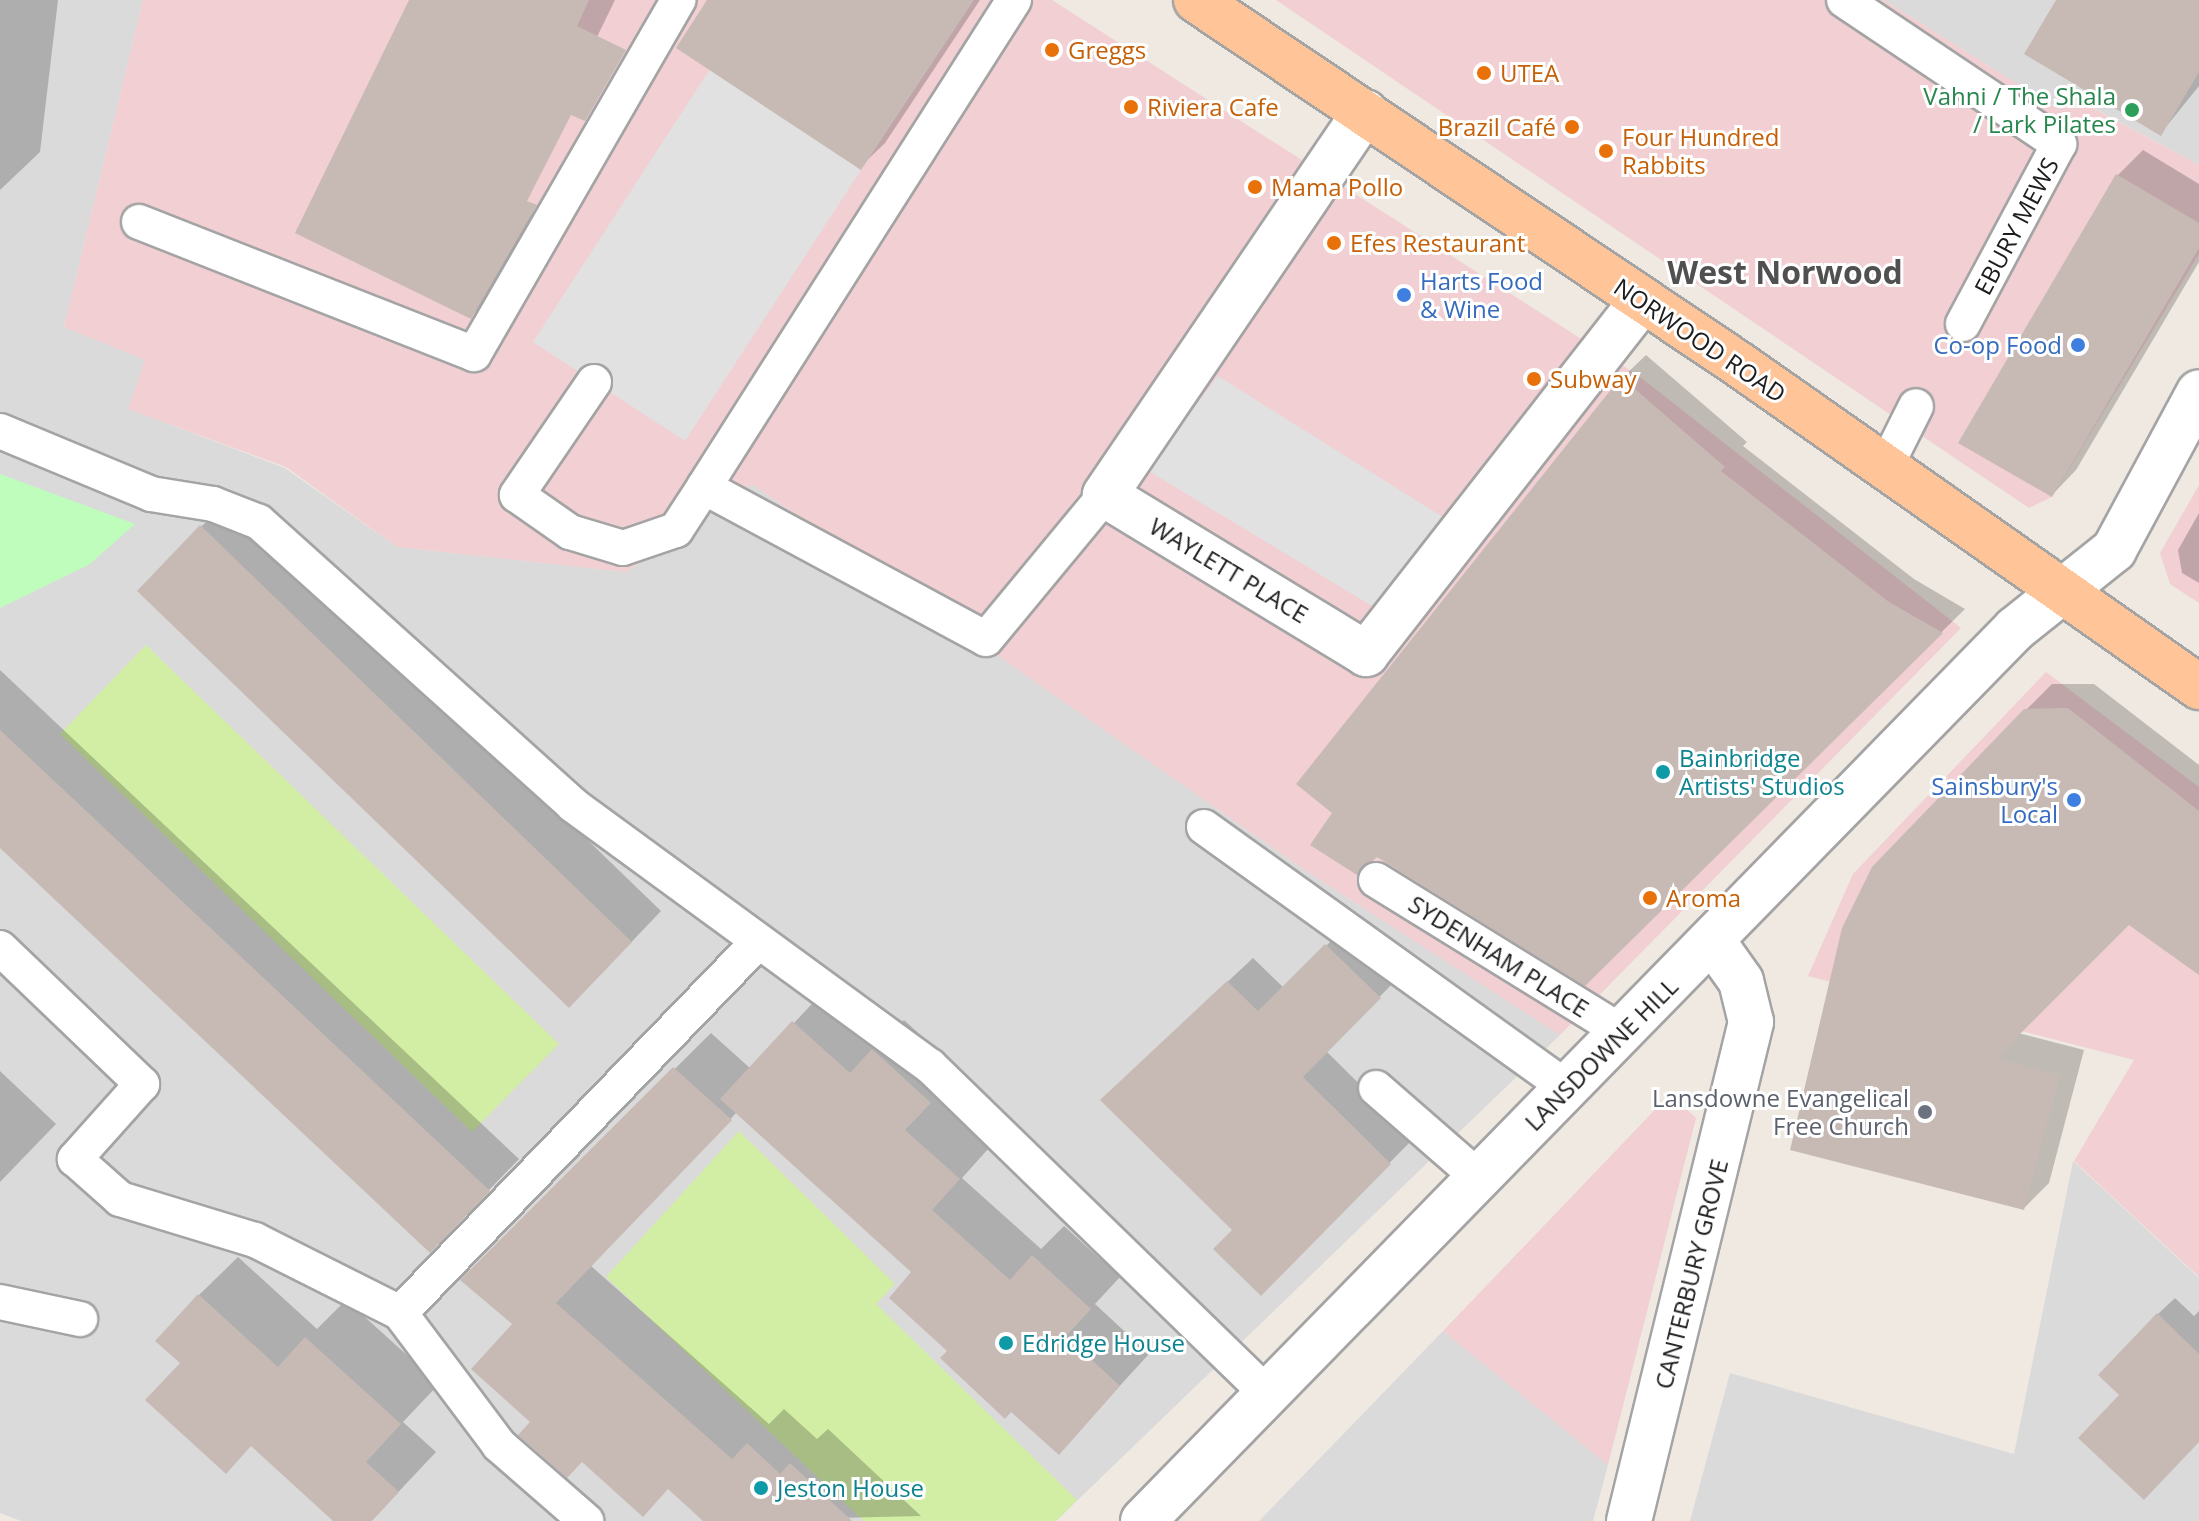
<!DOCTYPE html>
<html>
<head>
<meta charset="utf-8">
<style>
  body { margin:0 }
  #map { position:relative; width:2199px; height:1521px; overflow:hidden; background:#efe9e2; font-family:"Open Sans",sans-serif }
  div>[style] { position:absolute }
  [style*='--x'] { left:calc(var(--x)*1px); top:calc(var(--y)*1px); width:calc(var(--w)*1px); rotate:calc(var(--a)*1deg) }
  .residential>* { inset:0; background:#dbdada }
  .commercial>* { inset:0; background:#f1cfd3 }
  .grass>* { inset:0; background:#d2eda4 }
  .park>* { inset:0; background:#befdbb }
  .parking>* { inset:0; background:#e1e1e1 }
  .shadow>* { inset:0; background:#0003 }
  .building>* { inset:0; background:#c7bab5 }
  .roads { filter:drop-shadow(2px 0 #a4a4a4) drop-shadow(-2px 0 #a4a4a4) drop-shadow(0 2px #a4a4a4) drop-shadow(0 -2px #a4a4a4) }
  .lane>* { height:34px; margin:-17px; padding:0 17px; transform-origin:17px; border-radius:17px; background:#fff }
  .street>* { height:44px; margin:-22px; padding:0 22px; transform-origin:22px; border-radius:22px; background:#fff }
  .primary>* { height:44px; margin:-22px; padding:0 22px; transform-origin:22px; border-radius:22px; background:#ffc497 }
  .dots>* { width:22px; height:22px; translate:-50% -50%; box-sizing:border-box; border:4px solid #fff; border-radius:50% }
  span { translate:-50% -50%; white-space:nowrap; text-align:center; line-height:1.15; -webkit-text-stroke:6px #fff; paint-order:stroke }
  .food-label { font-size:24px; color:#c56008 }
  .left { translate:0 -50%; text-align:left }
  .right { translate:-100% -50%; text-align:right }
  .leisure-label { font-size:24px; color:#27864d }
  .street-label { font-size:24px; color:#1d1d1d }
  .shop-label { font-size:24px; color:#366cbe }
  .culture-label { font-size:24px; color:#0d838f }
  .worship-label { font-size:24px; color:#5b616d }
  .district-label { font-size:32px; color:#505050; font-weight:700 }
</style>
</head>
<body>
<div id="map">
  <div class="residential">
    <div style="clip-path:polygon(0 0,143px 0,64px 327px,146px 360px,129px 409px,285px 468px,397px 547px,626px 572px,752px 484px,1306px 871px,1560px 1035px,1056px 1521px,21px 1521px,0 1513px)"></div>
    <div style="clip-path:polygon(1884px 0,2199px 0,2199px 165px,2070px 95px,2059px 110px)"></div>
    <div style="clip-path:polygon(2073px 1161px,2199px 1278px,2199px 1521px,1690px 1521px,1730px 1373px,2014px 1454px)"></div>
    <div style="clip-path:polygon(1443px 1331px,1608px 1465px,1593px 1521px,1259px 1521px)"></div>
  </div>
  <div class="commercial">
    <div style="clip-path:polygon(143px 0,1052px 0,1636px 374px,1961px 628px,1560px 1035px,1306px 871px,752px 484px,626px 572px,397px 547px,286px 467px,128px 409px,145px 360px,64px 327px)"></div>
    <div style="clip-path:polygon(1276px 0,1884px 0,2059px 110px,2069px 95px,2199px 165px,2199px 254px,2052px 497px,2029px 508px)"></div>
    <div style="clip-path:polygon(2199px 485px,2199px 603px,2170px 584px,2160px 553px)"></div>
    <div style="clip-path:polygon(2046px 672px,2199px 787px,2199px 1277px,2074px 1161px,2134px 1060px,1808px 976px,1853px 874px)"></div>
    <div style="clip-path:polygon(1670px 1094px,1696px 1118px,1608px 1465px,1443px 1331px)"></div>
  </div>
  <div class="grass">
    <div style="clip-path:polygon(146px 645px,559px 1044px,472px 1132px,60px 734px)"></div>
    <div style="clip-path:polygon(739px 1131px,895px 1284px,876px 1304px,1077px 1500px,1056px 1521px,864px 1521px,606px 1277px)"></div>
  </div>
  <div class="park">
    <div style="clip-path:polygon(0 474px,135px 524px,90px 564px,0 608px)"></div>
  </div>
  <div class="parking">
    <div style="clip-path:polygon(710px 69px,861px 170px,685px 441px,533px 342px)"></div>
    <div style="clip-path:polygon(1218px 376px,1449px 521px,1377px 609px,1147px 470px)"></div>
  </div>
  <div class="shadow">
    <div style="clip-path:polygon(0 0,58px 0,40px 152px,0 190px)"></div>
    <div style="clip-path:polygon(411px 0,615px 0,515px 205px,538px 218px,495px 292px,471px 316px)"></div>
    <div style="clip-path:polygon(709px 0,980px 0,885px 143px,860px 167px)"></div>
    <div style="clip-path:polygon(2059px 0,2199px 0,2199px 86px,2161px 133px)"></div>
    <div style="clip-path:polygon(2143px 150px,2199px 184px,2199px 262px,2076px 470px,2052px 495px,1961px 442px,2118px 175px)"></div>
    <div style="clip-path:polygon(1646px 355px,1747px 442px,1743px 446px,1914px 579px,1965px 609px,1585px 983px,1622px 378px)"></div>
    <div style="clip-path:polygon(232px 496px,661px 911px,600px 975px,201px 527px)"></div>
    <div style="clip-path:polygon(2199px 513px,2199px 583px,2182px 573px,2178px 550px)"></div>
    <div style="clip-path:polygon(0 670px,519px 1159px,461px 1219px,0 845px)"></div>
    <div style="clip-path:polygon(2052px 684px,2094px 684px,2199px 765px,2199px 973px,2128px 923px,2018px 1033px,2084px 1050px,2049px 1183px,2024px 1208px,1792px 1148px,2026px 710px)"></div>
    <div style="clip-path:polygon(1351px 921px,1404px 972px,1326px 1051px,1414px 1138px,1261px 1293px,1235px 1230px,1127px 1076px,1253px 958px,1284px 988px)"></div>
    <div style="clip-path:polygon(824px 991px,881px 1043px,904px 1020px,960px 1071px,935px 1098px,989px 1148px,962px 1178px,1041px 1249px,1064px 1226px,1120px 1277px,1095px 1304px,1149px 1354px,1059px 1452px,950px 1350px,914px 1272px,737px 1112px,591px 1266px,769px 1424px,784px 1409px,817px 1439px,828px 1429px,921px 1516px,706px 1521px,670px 1487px,582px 1460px,532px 1422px,515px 1323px,463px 1279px,711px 1033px,751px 1069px)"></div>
    <div style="clip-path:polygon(0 1071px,56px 1124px,0 1182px)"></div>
    <div style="clip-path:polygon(238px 1257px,317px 1329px,346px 1300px,439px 1384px,403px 1422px,436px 1452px,371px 1521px,336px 1521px,182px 1363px,199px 1295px)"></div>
    <div style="clip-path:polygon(2175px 1298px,2194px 1316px,2199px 1311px,2199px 1440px,2122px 1395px,2158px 1314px)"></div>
  </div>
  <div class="building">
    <div style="clip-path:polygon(409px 0,589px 0,577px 26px,626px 50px,585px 121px,571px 115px,527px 201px,537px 205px,471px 319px,295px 233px)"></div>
    <div style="clip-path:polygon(707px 0,974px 0,861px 170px,676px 48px)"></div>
    <div style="clip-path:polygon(2056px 0,2199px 0,2199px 72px,2161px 136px,2024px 54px)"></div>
    <div style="clip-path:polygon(2116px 174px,2199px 223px,2199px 248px,2052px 497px,1958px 443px)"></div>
    <div style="clip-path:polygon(1621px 377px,1725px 467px,1721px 471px,1889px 602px,1943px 633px,1585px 986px,1377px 857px,1357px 875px,1310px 845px,1332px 813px,1296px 784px)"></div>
    <div style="clip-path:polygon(200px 525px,632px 942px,569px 1008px,137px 591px)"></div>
    <div style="clip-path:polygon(2068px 708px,2199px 811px,2199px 975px,2129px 925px,1996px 1058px,2060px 1075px,2024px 1210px,1790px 1150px,1842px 928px,1872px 867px,2024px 709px)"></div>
    <div style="clip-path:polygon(0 730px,490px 1191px,430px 1253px,0 848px)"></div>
    <div style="clip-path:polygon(1325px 944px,1381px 998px,1303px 1077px,1391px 1164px,1261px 1296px,1213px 1249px,1232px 1230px,1100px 1100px,1227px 981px,1258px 1011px)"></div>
    <div style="clip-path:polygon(792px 1021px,850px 1073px,872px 1049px,931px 1103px,905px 1130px,960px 1179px,932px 1210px,1010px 1280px,1032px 1255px,1091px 1309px,1066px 1336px,1120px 1386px,1059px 1455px,1011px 1412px,1005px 1419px,940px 1358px,947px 1351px,889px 1298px,911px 1272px,720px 1099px)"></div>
    <div style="clip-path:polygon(673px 1067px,732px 1120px,556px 1303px,732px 1459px,747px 1443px,780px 1474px,790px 1463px,852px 1521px,703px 1521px,668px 1489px,643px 1517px,582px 1462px,567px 1478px,518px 1435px,530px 1422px,471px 1369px,512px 1324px,460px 1280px)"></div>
    <div style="clip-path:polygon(198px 1294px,278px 1367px,305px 1337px,401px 1424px,366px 1462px,399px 1492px,372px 1521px,333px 1521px,251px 1446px,226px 1474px,145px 1400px,180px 1363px,155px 1341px)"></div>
    <div style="clip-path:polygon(2157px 1313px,2199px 1354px,2199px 1442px,2144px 1500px,2078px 1438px,2119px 1395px,2098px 1375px)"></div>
  </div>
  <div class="roads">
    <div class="lane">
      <div style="--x:1014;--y:0;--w:577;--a:122.48"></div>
      <div style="--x:704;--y:487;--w:320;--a:28.3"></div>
      <div style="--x:986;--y:639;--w:187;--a:-50.4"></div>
      <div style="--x:1844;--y:0;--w:259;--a:33.8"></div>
      <div style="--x:2059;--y:144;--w:204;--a:118.1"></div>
      <div style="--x:139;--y:222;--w:360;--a:21.5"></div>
      <div style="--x:474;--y:354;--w:409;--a:-60"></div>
      <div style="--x:594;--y:382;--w:137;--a:124.3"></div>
      <div style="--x:517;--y:495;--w:65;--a:34.9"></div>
      <div style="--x:570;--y:532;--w:55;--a:16.8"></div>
      <div style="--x:623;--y:548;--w:56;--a:-18.8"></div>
      <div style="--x:676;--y:530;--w:51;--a:-56.9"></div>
      <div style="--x:0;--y:431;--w:164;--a:22.6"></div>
      <div style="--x:151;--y:494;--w:63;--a:9.2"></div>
      <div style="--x:213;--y:504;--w:49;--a:21.4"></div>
      <div style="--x:259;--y:522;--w:423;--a:42"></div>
      <div style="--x:573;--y:805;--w:442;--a:36.2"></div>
      <div style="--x:930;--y:1066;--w:467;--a:44.2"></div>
      <div style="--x:1885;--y:468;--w:69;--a:-63.4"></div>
      <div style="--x:1204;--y:827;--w:447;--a:35.7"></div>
      <div style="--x:1376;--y:880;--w:289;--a:31.7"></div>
      <div style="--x:0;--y:948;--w:197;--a:43.8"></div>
      <div style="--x:142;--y:1084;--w:101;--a:131.8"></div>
      <div style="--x:75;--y:1159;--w:60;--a:41.6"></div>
      <div style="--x:120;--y:1199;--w:141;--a:16.9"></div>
      <div style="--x:255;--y:1240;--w:162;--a:26.7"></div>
      <div style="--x:400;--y:1313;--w:165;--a:53.1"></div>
      <div style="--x:499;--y:1445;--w:116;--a:41.1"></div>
      <div style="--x:1376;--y:1088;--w:135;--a:41.1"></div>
      <div style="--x:0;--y:1302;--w:82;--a:12"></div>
      <div style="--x:400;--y:1313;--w:516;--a:-46.02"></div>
    </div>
    <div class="street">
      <div style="--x:1365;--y:112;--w:463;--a:124.2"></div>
      <div style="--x:1105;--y:495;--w:306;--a:31.3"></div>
      <div style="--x:1366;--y:654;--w:448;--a:-52"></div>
      <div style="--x:1143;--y:1521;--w:1247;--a:-45.65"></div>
      <div style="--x:2015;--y:629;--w:127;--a:-38.6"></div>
      <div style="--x:2114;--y:550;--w:179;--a:-61.7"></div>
      <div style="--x:1629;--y:1521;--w:514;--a:-76.26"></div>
      <div style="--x:1751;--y:1022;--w:42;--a:-103.7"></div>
      <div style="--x:1741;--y:981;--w:50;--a:-125.3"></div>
    </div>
    <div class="primary">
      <div style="--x:1196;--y:0;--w:655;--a:33.86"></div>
      <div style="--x:1740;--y:365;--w:561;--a:35.05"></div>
    </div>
  </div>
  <div class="dots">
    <div style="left:1052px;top:50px;background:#e8710a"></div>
    <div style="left:1484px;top:73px;background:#e8710a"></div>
    <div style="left:1131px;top:107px;background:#e8710a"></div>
    <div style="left:2132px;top:110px;background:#2e9e5b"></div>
    <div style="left:1572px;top:127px;background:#e8710a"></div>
    <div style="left:1606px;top:151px;background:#e8710a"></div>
    <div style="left:1255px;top:187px;background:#e8710a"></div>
    <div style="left:1334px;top:243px;background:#e8710a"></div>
    <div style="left:1404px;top:295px;background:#3f7fe0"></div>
    <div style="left:2078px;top:345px;background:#3f7fe0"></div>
    <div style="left:1534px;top:379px;background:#e8710a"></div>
    <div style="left:1663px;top:772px;background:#0f9aa8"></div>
    <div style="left:2074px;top:800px;background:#3f7fe0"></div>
    <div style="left:1650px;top:898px;background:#e8710a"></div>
    <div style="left:1925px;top:1112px;background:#6b7280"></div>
    <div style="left:1006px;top:1343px;background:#0f9aa8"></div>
    <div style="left:761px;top:1488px;background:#0f9aa8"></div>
  </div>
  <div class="food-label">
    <span class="left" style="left:1068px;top:50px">Greggs</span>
    <span class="left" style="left:1500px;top:73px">UTEA</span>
    <span class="left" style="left:1147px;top:107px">Riviera Cafe</span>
    <span class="right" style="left:1556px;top:127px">Brazil Café</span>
    <span class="left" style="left:1622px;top:151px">Four Hundred<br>Rabbits</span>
    <span class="left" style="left:1271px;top:187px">Mama Pollo</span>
    <span class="left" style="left:1350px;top:243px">Efes Restaurant</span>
    <span class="left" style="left:1550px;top:379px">Subway</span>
    <span class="left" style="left:1666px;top:898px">Aroma</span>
  </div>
  <div class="leisure-label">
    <span class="right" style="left:2116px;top:110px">Vahni / The Shala<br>/ Lark Pilates</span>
  </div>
  <div class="street-label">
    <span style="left:2016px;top:226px;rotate:-62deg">EBURY MEWS</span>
    <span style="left:1700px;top:340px;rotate:34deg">NORWOOD ROAD</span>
    <span style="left:1229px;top:570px;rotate:31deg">WAYLETT PLACE</span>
    <span style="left:1499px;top:956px;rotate:32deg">SYDENHAM PLACE</span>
    <span style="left:1601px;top:1054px;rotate:-45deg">LANSDOWNE HILL</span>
    <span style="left:1691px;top:1274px;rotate:-76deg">CANTERBURY GROVE</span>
  </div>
  <div class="shop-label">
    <span class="left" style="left:1420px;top:295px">Harts Food<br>&amp; Wine</span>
    <span class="right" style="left:2062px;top:345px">Co-op Food</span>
    <span class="right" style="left:2058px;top:800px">Sainsbury's<br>Local</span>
  </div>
  <div class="culture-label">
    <span class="left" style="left:1679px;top:772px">Bainbridge<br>Artists' Studios</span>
    <span class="left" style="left:1022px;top:1343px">Edridge House</span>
    <span class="left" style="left:777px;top:1488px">Jeston House</span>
  </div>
  <div class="worship-label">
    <span class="right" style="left:1909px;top:1112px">Lansdowne Evangelical<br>Free Church</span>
  </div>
  <div class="district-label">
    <span style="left:1785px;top:272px">West Norwood</span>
  </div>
</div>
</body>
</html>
